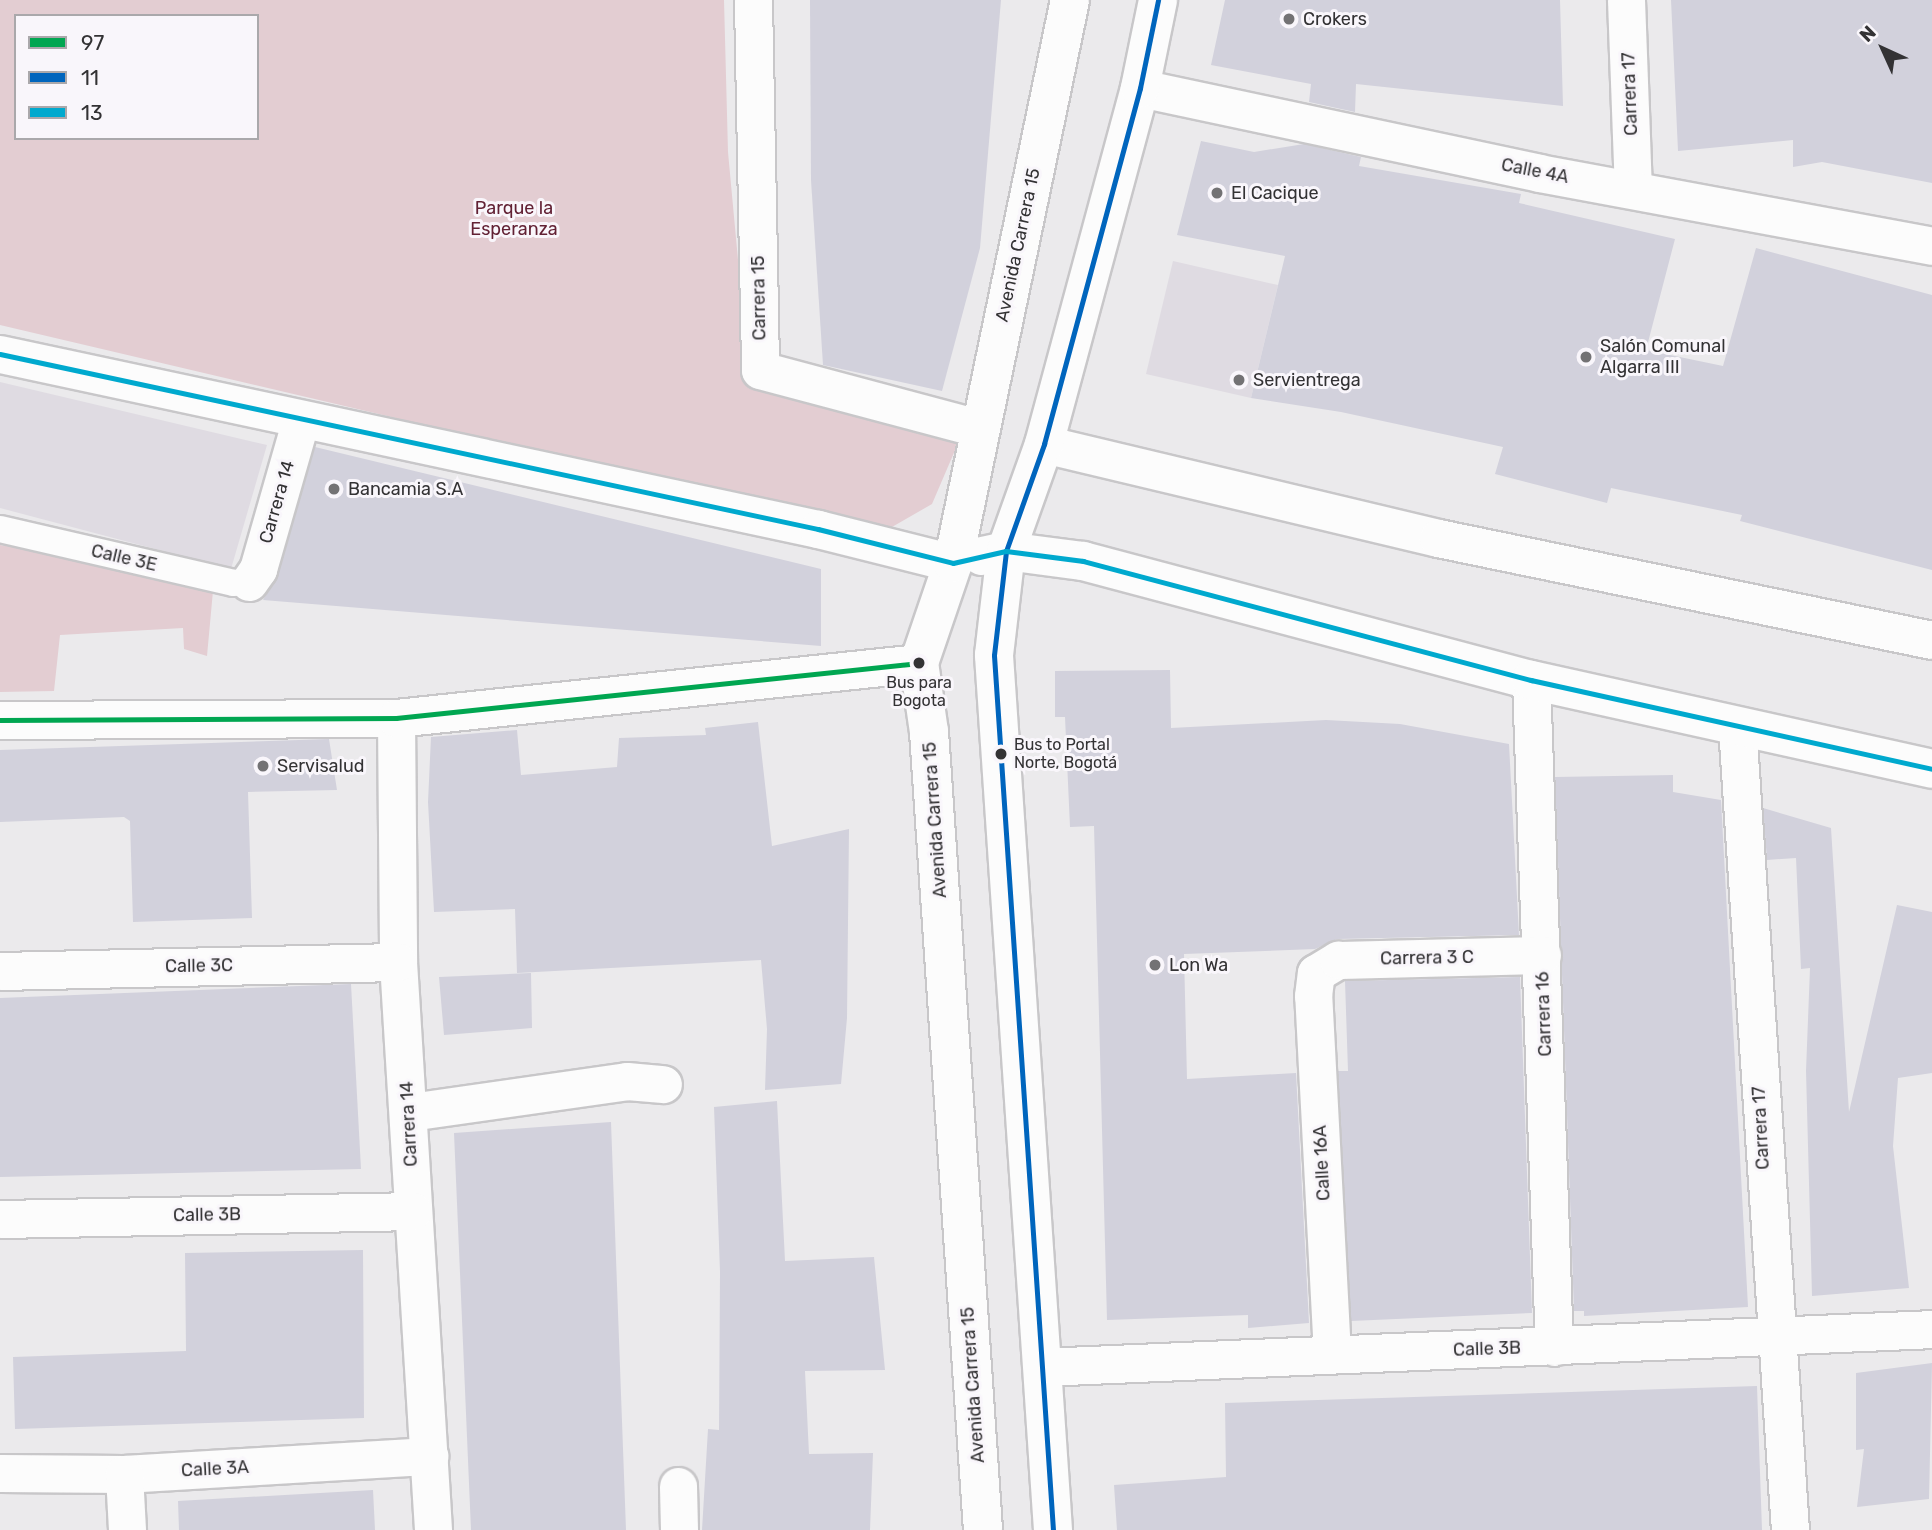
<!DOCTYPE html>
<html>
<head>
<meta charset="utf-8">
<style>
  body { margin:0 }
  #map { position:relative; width:1932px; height:1530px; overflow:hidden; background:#ebeaec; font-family:Rubik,sans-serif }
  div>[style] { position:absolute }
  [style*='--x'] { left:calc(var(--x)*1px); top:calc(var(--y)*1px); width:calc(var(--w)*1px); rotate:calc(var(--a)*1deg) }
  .built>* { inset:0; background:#dfdbe2 }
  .green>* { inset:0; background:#e3cdd2 }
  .building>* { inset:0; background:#d2d1dc }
  .roads { filter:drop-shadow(2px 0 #c8c7c9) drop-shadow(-2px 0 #c8c7c9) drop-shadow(0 2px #c8c7c9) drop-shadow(0 -2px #c8c7c9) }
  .pedestrian>* { height:26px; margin:-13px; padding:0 13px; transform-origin:13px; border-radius:13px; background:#fcfcfc }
  .minor>* { height:37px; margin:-18.5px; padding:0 18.5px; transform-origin:18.5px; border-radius:18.5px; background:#fcfcfc }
  .secondary>* { height:38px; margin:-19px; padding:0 19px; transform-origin:19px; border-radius:19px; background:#fcfcfc }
  .bus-1>* { height:5px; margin:-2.5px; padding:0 2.5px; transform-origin:2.5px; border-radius:2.5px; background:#00a651 }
  .bus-2>* { height:5px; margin:-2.5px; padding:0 2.5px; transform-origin:2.5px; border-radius:2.5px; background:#0065bd }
  .bus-3>* { height:5px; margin:-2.5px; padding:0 2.5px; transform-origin:2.5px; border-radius:2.5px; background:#00a9ce }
  .dots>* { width:19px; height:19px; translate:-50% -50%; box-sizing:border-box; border:4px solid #f9f6fb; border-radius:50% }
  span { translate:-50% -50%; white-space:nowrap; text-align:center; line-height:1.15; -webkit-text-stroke:6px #f9f6fb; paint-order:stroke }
  .bus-label { font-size:16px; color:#333234 }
  .left { translate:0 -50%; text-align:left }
  .poi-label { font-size:18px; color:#333234 }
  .street-label { font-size:18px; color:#333234 }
  .park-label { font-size:18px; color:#622134 }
  .legend { position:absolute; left:14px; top:14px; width:245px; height:126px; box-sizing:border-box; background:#f9f6fb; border:2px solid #aaa8ab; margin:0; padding:9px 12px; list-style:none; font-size:21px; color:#333234 }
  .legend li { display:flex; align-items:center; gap:14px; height:35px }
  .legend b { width:35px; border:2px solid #aaa8ab }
  .north { position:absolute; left:1848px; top:14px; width:70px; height:70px; -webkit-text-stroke:5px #f9f6fb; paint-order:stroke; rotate:315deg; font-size:19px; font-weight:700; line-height:28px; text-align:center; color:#333234 }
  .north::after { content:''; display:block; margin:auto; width:24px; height:32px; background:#333234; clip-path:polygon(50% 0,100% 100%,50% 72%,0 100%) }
</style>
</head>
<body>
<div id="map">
  <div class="built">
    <div style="clip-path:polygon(1173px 261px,1278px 285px,1251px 398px,1146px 374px)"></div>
    <div style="clip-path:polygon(0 382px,267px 445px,231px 569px,0 508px)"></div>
  </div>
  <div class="green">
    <div style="clip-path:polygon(evenodd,0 0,724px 0,728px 152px,750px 389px,962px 434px,932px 504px,892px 527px,851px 525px,0 325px,0 0,16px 16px,257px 16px,257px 138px,16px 138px,16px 16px)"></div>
    <div style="clip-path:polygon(0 545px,214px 580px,207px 656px,184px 649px,183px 628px,60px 635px,54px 691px,0 692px)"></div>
  </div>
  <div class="building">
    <div style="clip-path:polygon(810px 0,1001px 0,980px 248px,942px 391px,823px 365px,811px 180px)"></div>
    <div style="clip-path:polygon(1225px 0,1560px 0,1563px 106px,1356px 84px,1355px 112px,1309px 102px,1311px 84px,1211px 65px)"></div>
    <div style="clip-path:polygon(1671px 0,1932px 0,1932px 183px,1822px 162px,1793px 167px,1793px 140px,1678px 151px)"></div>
    <div style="clip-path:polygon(1201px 141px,1254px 152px,1304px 144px,1361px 157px,1359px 166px,1521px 194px,1519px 203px,1675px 239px,1646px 350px,1723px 366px,1756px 248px,1932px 295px,1932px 570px,1740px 521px,1742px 515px,1611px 488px,1607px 503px,1495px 474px,1503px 447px,1341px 412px,1251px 398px,1285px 256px,1177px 235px)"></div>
    <div style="clip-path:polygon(315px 447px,821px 569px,821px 646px,263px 600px,278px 575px)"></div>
    <div style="clip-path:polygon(1170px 670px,1171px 728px,1326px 720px,1400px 724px,1509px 744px,1519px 935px,1337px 939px,1315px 949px,1184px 954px,1187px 1079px,1296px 1073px,1309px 1323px,1248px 1328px,1248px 1315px,1107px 1320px,1094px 826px,1070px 827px,1065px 717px,1055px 717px,1055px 671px)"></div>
    <div style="clip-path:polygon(758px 722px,772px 846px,849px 829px,847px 1018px,841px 1084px,765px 1090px,767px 1029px,761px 960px,517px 973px,515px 909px,434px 912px,428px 802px,431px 737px,517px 730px,521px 775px,617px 767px,619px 738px,706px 735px,705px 728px)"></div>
    <div style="clip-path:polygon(329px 739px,337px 790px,248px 792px,252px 918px,133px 922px,130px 821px,124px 817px,0 822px,0 750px)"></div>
    <div style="clip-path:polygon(1673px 775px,1673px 792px,1721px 800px,1748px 1307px,1584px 1316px,1584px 1311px,1574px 1311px,1555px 777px)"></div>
    <div style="clip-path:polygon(1763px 808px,1831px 828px,1849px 1112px,1897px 905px,1932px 912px,1932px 1073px,1898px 1078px,1893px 1146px,1909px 1288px,1812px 1296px,1806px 1071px,1810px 968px,1801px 969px,1796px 858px,1767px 860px)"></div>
    <div style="clip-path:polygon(531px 973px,532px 1028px,444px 1035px,439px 977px)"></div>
    <div style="clip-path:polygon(1520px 977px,1532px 1313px,1351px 1321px,1338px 1071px,1348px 1071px,1345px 981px)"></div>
    <div style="clip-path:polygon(351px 984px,361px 1169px,0 1177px,0 998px)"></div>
    <div style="clip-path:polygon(777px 1101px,785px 1261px,874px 1257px,885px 1370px,805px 1371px,809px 1454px,873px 1453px,870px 1530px,702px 1530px,708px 1429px,719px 1430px,720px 1272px,714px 1107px)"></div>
    <div style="clip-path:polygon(611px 1122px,626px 1530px,471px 1530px,454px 1133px)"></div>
    <div style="clip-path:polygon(363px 1250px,364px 1418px,15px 1429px,13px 1357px,186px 1351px,185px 1253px)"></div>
    <div style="clip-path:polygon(1932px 1363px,1929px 1499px,1857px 1507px,1864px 1449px,1856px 1450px,1856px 1373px)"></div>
    <div style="clip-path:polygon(1757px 1386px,1762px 1530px,1117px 1530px,1114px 1485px,1226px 1477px,1225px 1403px)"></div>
    <div style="clip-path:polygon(373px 1490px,375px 1530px,179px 1530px,178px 1501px)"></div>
  </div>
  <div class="roads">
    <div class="pedestrian">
      <div style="--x:0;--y:529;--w:239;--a:13"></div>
      <div style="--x:233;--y:583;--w:16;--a:-4"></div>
    </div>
    <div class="minor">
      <div style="--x:753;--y:0;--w:370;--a:88.9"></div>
      <div style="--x:760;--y:370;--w:226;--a:14.9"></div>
      <div style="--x:1626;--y:0;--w:188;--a:87.9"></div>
      <div style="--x:1140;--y:88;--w:408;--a:12"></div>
      <div style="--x:1539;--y:173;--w:400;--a:10.5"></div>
      <div style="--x:0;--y:354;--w:837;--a:12.08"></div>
      <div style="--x:818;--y:529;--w:139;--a:14.1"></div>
      <div style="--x:1044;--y:444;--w:405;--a:13.4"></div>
      <div style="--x:1438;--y:538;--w:504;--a:11.67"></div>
      <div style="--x:249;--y:582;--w:16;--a:-55"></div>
      <div style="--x:258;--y:569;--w:156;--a:-74"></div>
      <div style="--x:1531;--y:680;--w:667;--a:88.03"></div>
      <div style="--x:396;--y:718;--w:244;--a:89.5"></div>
      <div style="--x:398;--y:962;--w:569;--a:86.47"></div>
      <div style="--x:0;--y:720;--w:396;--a:-0.3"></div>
      <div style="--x:396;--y:718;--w:526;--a:-6"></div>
      <div style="--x:1737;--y:726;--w:806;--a:86.23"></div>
      <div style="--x:0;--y:971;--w:398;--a:-1.3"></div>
      <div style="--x:410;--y:1112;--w:219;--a:-8.1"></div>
      <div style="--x:627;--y:1081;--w:36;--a:5"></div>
      <div style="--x:0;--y:1219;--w:413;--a:-1.1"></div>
      <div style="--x:1332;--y:1354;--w:359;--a:-93"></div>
      <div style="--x:1313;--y:996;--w:23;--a:-83"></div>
      <div style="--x:1316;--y:973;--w:26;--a:-31"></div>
      <div style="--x:1338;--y:960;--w:204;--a:-1.4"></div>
      <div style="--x:1042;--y:1367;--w:891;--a:-2.44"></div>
      <div style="--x:0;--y:1473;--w:124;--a:0.5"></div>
      <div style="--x:124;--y:1474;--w:306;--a:-3.4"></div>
      <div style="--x:124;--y:1474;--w:56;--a:86.9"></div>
      <div style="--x:678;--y:1486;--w:44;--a:88.7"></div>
    </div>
    <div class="secondary">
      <div style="--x:982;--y:556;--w:25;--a:-12"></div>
      <div style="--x:1006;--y:551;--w:78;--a:7.4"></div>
      <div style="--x:1083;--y:561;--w:464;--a:14.9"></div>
      <div style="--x:1531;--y:680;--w:411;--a:12.5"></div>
      <div style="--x:983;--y:1530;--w:800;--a:-93.87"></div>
      <div style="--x:929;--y:732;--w:70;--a:-98.2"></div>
      <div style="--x:919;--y:663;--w:106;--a:-71.2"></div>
      <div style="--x:953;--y:563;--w:575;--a:-78.26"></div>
      <div style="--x:1053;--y:1530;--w:877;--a:-93.86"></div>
      <div style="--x:994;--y:655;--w:105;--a:-83.4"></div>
      <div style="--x:1006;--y:551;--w:114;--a:-70.4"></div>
      <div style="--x:1044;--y:444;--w:369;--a:-74.9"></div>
      <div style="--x:1140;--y:88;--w:90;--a:-78.4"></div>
    </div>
  </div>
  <div class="bus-1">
    <div style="--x:0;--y:720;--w:396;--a:-0.3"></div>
    <div style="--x:396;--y:718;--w:526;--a:-6"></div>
  </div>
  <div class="bus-2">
    <div style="--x:1053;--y:1530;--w:877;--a:-93.86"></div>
    <div style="--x:994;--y:655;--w:105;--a:-83.4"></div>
    <div style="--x:1006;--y:551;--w:114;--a:-70.4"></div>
    <div style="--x:1044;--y:444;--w:369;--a:-74.9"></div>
    <div style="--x:1140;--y:88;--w:90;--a:-78.4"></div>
  </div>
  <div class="bus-3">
    <div style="--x:0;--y:354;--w:837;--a:12.08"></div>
    <div style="--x:818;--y:529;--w:139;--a:14.1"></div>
    <div style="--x:953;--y:563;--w:54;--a:-12.8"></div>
    <div style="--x:1006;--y:551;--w:78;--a:7.4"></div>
    <div style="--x:1083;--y:561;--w:464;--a:14.9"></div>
    <div style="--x:1531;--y:680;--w:411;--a:12.5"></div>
  </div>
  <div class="dots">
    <div style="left:1289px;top:19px;background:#737274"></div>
    <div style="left:1217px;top:193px;background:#737274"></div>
    <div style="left:1586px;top:357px;background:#737274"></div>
    <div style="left:1239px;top:380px;background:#737274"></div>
    <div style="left:334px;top:489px;background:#737274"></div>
    <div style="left:919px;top:663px;background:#333234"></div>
    <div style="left:1001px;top:754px;background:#333234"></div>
    <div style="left:263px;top:766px;background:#737274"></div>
    <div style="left:1155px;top:965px;background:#737274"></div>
  </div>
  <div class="bus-label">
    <span style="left:919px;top:692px">Bus para<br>Bogota</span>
    <span class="left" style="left:1014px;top:754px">Bus to Portal<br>Norte, Bogotá</span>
  </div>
  <div class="poi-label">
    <span class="left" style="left:1303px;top:19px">Crokers</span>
    <span class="left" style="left:1231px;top:193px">El Cacique</span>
    <span class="left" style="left:1600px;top:357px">Salón Comunal<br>Algarra III</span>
    <span class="left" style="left:1253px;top:380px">Servientrega</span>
    <span class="left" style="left:348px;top:489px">Bancamia S.A</span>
    <span class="left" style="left:277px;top:766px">Servisalud</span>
    <span class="left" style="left:1169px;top:965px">Lon Wa</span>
  </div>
  <div class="street-label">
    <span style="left:1630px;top:94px;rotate:-92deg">Carrera 17</span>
    <span style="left:1535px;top:171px;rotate:11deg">Calle 4A</span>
    <span style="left:1018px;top:245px;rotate:-78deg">Avenida Carrera 15</span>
    <span style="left:759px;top:298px;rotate:-91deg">Carrera 15</span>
    <span style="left:277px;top:502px;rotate:-74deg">Carrera 14</span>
    <span style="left:124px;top:558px;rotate:13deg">Calle 3E</span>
    <span style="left:935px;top:820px;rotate:-94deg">Avenida Carrera 15</span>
    <span style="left:1427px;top:958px;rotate:-1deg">Carrera 3 C</span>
    <span style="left:199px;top:966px;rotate:-1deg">Calle 3C</span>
    <span style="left:1544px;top:1014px;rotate:-92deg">Carrera 16</span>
    <span style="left:409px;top:1124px;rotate:-93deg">Carrera 14</span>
    <span style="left:1761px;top:1128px;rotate:-93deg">Carrera 17</span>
    <span style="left:1322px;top:1163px;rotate:-93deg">Calle 16A</span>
    <span style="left:207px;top:1215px;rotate:-1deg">Calle 3B</span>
    <span style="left:1487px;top:1349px;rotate:-2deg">Calle 3B</span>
    <span style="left:973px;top:1385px;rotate:-94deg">Avenida Carrera 15</span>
    <span style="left:215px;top:1469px;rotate:-3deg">Calle 3A</span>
  </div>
  <div class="park-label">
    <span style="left:514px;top:219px">Parque la<br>Esperanza</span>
  </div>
  <ul class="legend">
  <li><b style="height:9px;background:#00a651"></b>97</li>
  <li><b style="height:9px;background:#0065bd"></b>11</li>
  <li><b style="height:9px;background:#00a9ce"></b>13</li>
  </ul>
  <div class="north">N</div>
</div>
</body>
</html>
